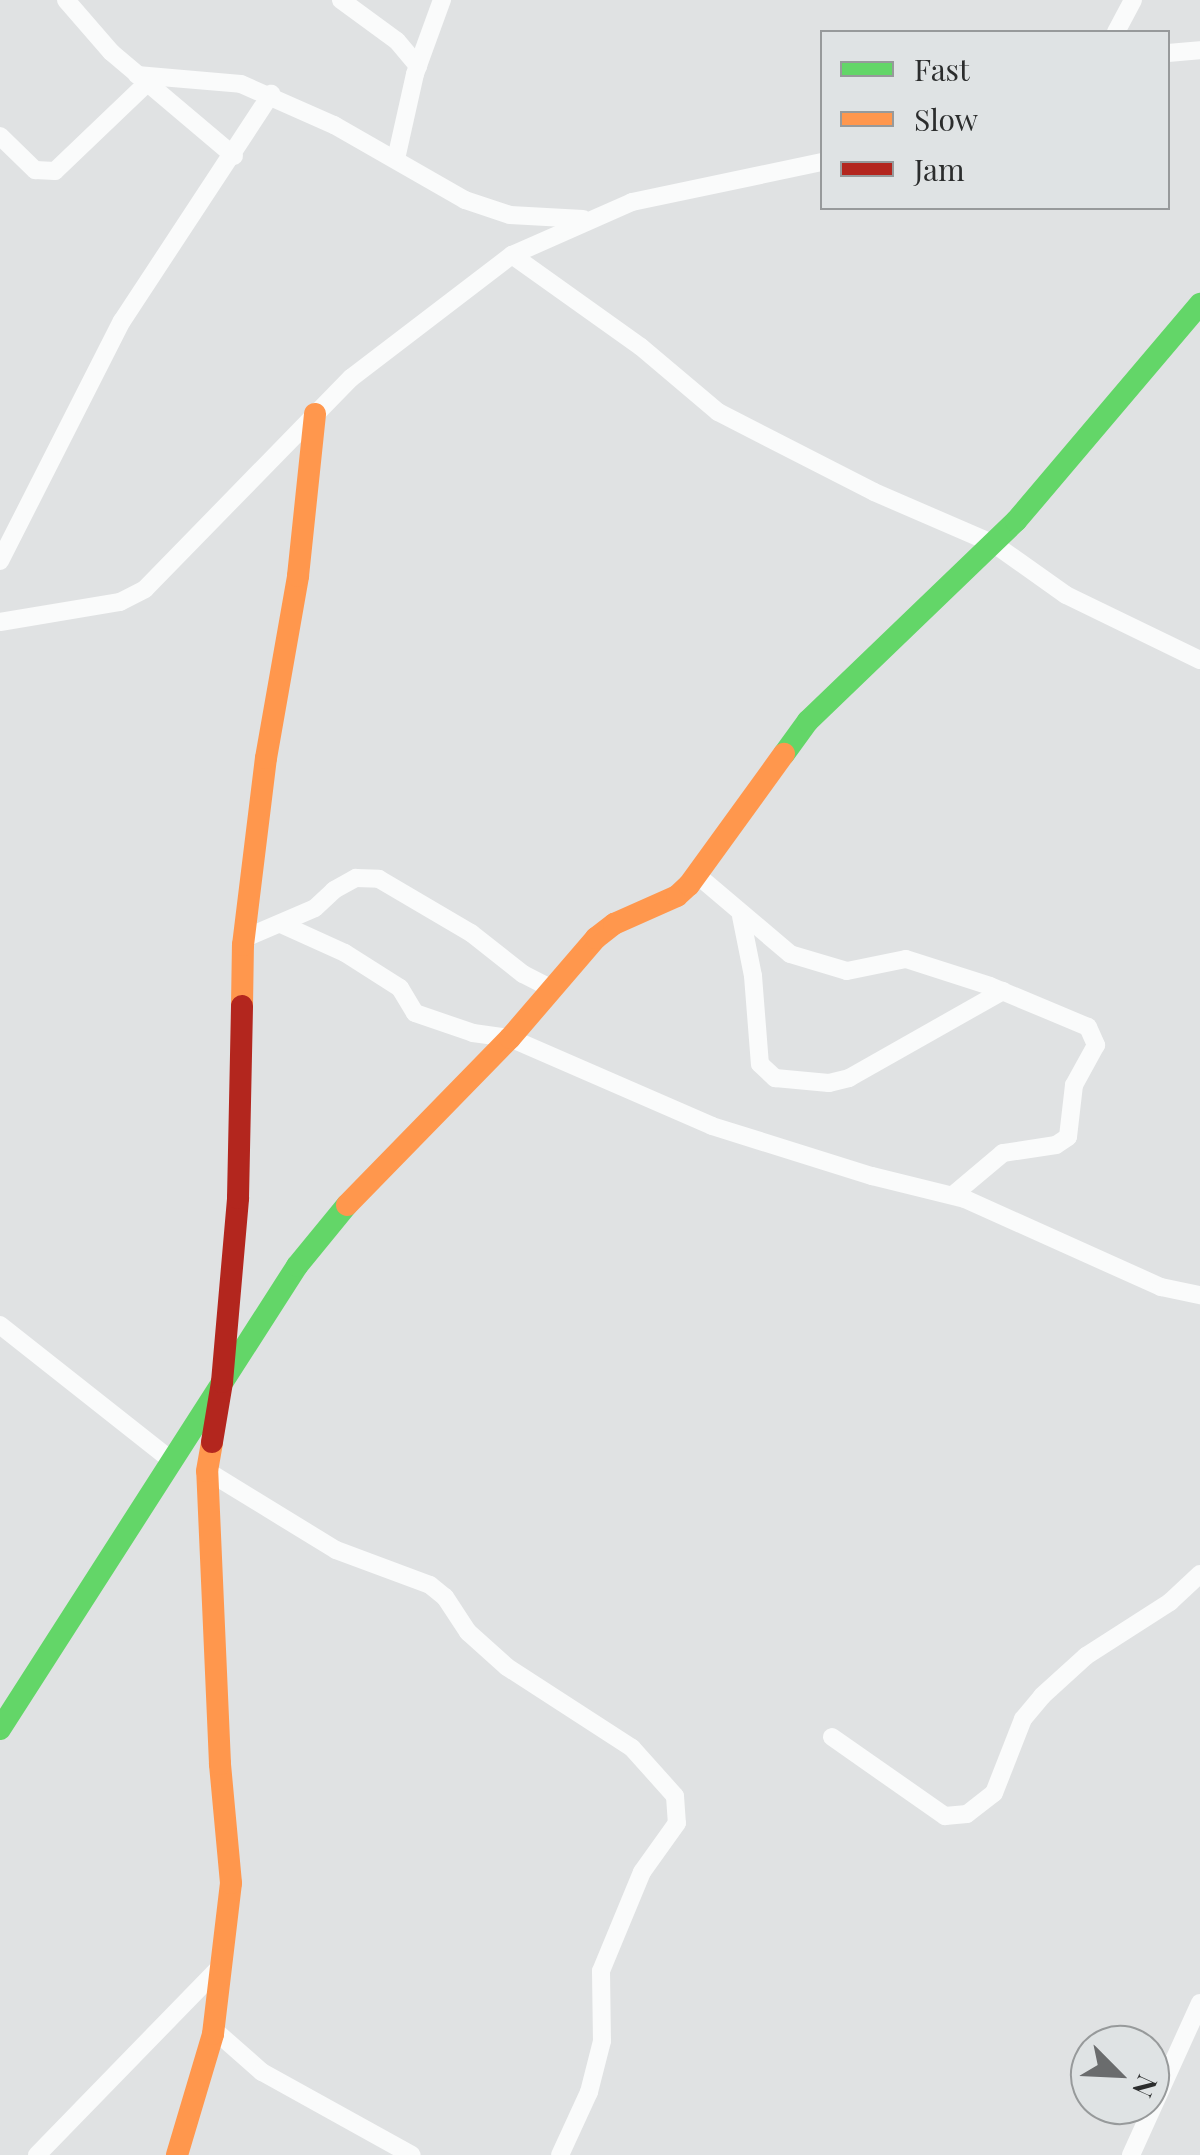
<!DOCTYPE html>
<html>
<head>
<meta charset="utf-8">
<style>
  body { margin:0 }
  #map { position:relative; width:1200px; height:2155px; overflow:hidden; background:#e0e2e3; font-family:"Playfair Display",serif }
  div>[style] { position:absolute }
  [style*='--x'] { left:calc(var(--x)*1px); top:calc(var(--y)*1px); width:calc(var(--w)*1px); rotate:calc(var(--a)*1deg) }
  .street>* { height:18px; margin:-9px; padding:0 9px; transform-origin:9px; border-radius:9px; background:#fafbfb }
  .fast>* { height:22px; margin:-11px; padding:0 11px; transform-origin:11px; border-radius:11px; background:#63d668 }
  .slow>* { height:22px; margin:-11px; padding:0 11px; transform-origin:11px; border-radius:11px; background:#ff974d }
  .jam>* { height:22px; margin:-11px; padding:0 11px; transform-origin:11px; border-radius:11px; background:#b3261e }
  span { translate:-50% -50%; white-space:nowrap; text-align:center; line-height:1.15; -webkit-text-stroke:9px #dfe3e4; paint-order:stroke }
  .legend { position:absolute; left:820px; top:30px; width:350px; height:180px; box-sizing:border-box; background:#dfe3e4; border:2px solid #979a9b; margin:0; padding:12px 18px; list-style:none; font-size:30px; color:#2b2d2d }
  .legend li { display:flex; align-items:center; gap:20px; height:50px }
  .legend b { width:50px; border:2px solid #979a9b }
  .north { position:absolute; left:1070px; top:2025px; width:100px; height:100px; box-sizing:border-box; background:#dfe3e4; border:2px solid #979a9b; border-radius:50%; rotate:114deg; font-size:28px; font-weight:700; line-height:40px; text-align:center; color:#2b2d2d }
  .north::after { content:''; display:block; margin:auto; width:35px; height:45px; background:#6a6c6d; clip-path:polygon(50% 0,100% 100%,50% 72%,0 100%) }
</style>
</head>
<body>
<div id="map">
  <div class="street">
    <div style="--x:66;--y:0;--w:69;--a:49.1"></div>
    <div style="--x:111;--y:52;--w:161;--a:40.2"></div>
    <div style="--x:341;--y:0;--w:69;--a:36.2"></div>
    <div style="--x:397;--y:41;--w:33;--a:50"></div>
    <div style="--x:1116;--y:32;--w:36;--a:-62"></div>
    <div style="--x:1168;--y:53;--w:32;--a:-5"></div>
    <div style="--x:137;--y:75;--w:104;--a:4.9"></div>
    <div style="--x:241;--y:84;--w:102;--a:23.8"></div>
    <div style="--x:334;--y:125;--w:151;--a:29.8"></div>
    <div style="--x:465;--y:200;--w:47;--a:18.4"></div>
    <div style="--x:510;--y:215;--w:73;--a:3.1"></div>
    <div style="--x:0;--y:136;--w:49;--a:44.2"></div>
    <div style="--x:35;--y:170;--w:20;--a:3"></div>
    <div style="--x:55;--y:171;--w:127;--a:-43.7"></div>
    <div style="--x:396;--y:159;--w:87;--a:-77.4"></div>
    <div style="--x:415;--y:74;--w:79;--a:-70"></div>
    <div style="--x:512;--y:255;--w:158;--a:35.5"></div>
    <div style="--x:641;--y:347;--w:101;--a:40.2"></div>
    <div style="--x:718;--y:412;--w:175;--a:27.1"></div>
    <div style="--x:874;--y:492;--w:131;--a:23.4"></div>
    <div style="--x:994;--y:544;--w:88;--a:35.3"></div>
    <div style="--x:1066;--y:595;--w:149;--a:25.9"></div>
    <div style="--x:0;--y:561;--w:269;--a:-63.1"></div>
    <div style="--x:122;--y:321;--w:272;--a:-56.7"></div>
    <div style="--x:0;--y:622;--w:122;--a:-9.5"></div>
    <div style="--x:120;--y:602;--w:28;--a:-27"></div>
    <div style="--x:145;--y:589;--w:295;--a:-45.7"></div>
    <div style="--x:351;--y:378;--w:203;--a:-37.4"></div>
    <div style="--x:512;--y:255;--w:131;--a:-23.8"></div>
    <div style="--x:632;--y:202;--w:194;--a:-11.9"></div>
    <div style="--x:697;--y:875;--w:122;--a:40.3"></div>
    <div style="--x:790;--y:954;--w:59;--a:16.6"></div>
    <div style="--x:847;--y:971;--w:60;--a:-11.5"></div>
    <div style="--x:906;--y:959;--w:88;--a:17.8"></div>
    <div style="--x:990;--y:986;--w:106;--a:22.7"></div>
    <div style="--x:1088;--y:1027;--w:20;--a:66"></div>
    <div style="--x:1096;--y:1045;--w:46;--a:118.8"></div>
    <div style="--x:1074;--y:1085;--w:52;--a:96.6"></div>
    <div style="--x:1068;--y:1137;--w:14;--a:146"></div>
    <div style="--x:1056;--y:1145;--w:54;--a:171.4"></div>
    <div style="--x:1003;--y:1153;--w:65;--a:140"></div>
    <div style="--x:741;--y:916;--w:61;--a:78.7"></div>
    <div style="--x:753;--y:976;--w:88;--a:85.5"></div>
    <div style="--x:760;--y:1064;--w:21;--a:43"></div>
    <div style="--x:775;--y:1078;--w:54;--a:5.3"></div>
    <div style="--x:829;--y:1083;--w:21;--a:-14"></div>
    <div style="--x:849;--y:1078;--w:177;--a:-29.5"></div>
    <div style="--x:281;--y:924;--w:70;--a:24.4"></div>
    <div style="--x:345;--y:953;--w:65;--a:32.5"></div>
    <div style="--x:400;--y:988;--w:29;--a:59"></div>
    <div style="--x:415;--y:1013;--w:61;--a:19"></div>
    <div style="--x:473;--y:1033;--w:37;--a:8"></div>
    <div style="--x:510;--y:1038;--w:220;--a:23.5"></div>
    <div style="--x:712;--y:1126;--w:168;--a:17.4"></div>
    <div style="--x:872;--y:1176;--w:96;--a:13.9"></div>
    <div style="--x:965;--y:1199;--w:215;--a:24.2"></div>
    <div style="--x:1161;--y:1287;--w:40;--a:12"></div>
    <div style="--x:243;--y:939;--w:78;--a:-23.3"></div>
    <div style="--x:315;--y:908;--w:26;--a:-43"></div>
    <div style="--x:334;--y:890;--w:25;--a:-29"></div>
    <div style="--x:356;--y:878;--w:23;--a:2"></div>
    <div style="--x:379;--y:879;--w:107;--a:30.4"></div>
    <div style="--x:471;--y:933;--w:66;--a:38.3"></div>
    <div style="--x:523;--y:974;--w:34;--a:27"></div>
    <div style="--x:0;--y:1325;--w:218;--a:38.3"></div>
    <div style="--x:207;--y:1471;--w:151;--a:31.5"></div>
    <div style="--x:336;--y:1550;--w:100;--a:20.4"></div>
    <div style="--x:430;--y:1585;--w:19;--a:39"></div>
    <div style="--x:445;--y:1597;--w:42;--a:56.7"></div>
    <div style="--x:468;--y:1632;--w:52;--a:41.9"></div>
    <div style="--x:507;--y:1667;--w:149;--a:32.9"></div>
    <div style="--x:632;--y:1748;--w:64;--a:48.1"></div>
    <div style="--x:675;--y:1796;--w:27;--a:86"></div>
    <div style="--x:677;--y:1823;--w:60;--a:125.5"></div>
    <div style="--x:642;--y:1872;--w:107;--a:112.5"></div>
    <div style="--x:601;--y:1971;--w:70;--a:89.2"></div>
    <div style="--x:602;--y:2041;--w:53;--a:104.3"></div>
    <div style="--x:589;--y:2092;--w:69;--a:114.7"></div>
    <div style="--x:832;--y:1737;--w:138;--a:35"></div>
    <div style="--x:945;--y:1816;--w:22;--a:-5"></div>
    <div style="--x:967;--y:1814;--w:34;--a:-38"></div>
    <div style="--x:994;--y:1793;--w:79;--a:-68.6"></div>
    <div style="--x:1023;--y:1719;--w:30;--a:-50"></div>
    <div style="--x:1042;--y:1696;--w:59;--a:-42.3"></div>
    <div style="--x:1086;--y:1656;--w:100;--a:-32.7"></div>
    <div style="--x:1170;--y:1602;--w:41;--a:-43"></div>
    <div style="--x:213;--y:2029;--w:65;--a:41.3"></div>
    <div style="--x:262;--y:2072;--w:171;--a:29"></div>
    <div style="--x:37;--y:2155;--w:262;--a:-45.8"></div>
    <div style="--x:1131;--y:2155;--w:167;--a:-65.6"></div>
  </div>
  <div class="fast">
    <div style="--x:784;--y:754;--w:41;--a:-54"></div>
    <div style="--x:808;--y:721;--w:289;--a:-43.9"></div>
    <div style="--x:1016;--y:521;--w:285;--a:-49.7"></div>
    <div style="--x:0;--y:1729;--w:550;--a:-57.32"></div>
    <div style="--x:297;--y:1266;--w:79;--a:-50.7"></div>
  </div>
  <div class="slow">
    <div style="--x:242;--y:1006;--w:61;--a:-89.1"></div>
    <div style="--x:243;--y:945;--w:188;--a:-83"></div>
    <div style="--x:266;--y:758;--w:185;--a:-80"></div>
    <div style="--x:298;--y:576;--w:163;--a:-84"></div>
    <div style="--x:347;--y:1205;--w:233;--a:-45.7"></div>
    <div style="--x:510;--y:1038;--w:132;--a:-49.3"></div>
    <div style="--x:596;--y:938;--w:23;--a:-38"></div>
    <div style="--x:614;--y:924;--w:69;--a:-24"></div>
    <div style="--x:677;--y:896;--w:16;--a:-43"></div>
    <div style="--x:689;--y:885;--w:162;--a:-54.1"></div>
    <div style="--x:177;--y:2155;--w:126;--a:-73.4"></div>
    <div style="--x:213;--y:2034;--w:152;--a:-83.2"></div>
    <div style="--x:231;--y:1883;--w:120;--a:-95.3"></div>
    <div style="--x:220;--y:1764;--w:293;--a:-92.5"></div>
    <div style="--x:207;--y:1471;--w:29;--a:-80"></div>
  </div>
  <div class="jam">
    <div style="--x:212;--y:1442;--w:61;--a:-80.5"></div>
    <div style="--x:222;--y:1382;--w:185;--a:-85"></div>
    <div style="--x:238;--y:1198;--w:192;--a:-88.8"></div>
  </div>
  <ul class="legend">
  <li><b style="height:12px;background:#63d668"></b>Fast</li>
  <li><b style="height:12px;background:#ff974d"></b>Slow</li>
  <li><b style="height:12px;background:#b3261e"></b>Jam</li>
  </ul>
  <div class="north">N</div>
</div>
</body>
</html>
